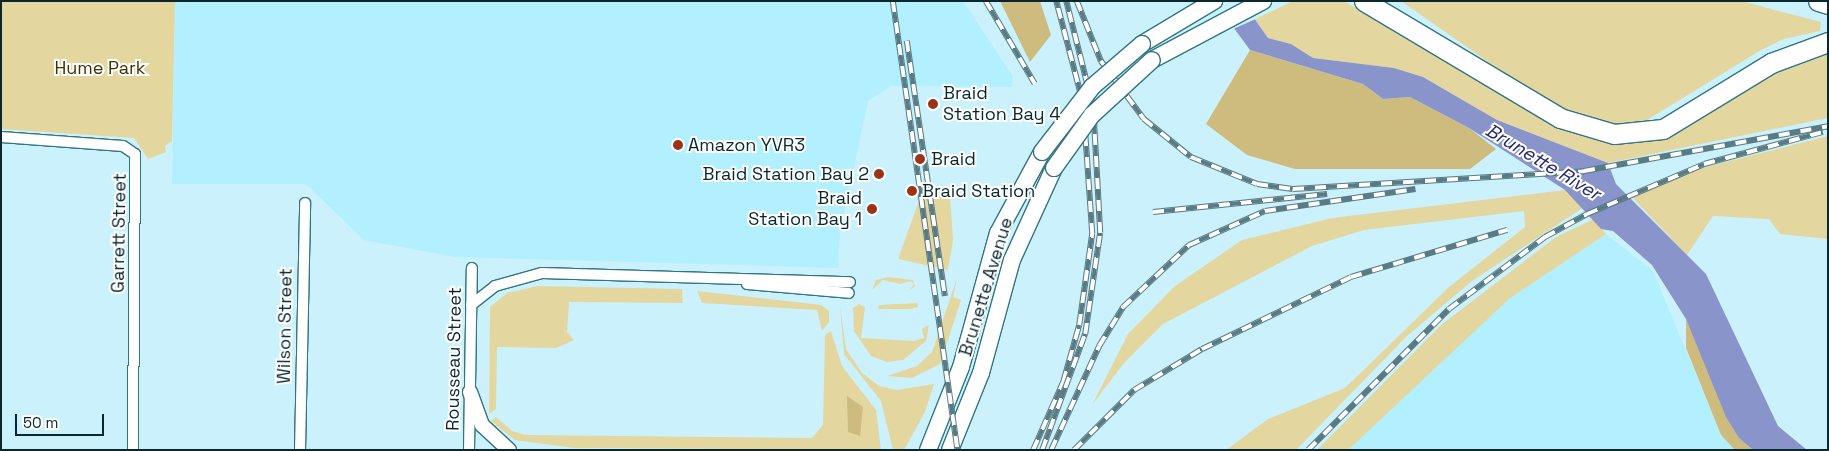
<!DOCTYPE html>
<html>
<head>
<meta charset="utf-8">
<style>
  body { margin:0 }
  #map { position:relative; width:1829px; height:451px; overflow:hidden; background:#cbf2fc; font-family:"Space Grotesk",sans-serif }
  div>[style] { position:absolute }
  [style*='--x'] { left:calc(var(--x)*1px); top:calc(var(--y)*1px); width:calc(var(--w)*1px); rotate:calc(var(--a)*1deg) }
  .built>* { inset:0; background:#b2efff }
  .green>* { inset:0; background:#e4d69f }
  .forest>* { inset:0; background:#cdbc7e }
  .water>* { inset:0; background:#8994cb }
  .pier>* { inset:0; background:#cbf2fc }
  .roads { filter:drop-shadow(1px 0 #317483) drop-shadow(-1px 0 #317483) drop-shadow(0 1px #317483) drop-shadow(0 -1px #317483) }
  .minor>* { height:10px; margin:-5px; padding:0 5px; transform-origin:5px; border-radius:5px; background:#fff }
  .secondary>* { height:14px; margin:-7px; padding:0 7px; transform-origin:7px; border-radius:7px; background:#fff }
  .primary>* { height:16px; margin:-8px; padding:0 8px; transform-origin:8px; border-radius:8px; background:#fff }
  .motorway>* { height:19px; margin:-9.5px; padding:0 9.5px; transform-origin:9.5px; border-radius:9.5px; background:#fff }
  .rail>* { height:5.5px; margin-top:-2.75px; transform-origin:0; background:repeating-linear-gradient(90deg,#fff 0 11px,#5a7b83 0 22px); box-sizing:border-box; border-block:1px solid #5a7b83 }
  .bridges { filter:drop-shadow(1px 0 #317483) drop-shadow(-1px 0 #317483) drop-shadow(0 1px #317483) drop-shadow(0 -1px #317483) }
  .primary-bridge>* { height:16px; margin:-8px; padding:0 8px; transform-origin:8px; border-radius:8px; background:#fff }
  .dots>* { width:14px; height:14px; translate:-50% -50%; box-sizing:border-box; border:2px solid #fff; border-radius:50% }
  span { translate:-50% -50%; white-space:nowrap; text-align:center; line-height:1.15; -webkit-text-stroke:4px #fff; paint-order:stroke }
  .park-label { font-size:18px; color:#3e3200 }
  .poi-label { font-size:18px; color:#0a272d }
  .left { translate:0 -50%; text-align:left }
  .right { translate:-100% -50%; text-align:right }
  .street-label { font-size:18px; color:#0a272d }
  .water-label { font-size:19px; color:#25296b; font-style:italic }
  .frame { position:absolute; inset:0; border:2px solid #0a272d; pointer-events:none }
  .scale { position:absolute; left:15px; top:414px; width:89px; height:22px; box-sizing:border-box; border:2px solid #0a272d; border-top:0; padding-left:6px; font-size:15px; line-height:18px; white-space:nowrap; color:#0a272d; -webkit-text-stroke:4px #fff; paint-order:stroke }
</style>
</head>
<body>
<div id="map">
  <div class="built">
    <div style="clip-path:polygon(175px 1px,963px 1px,1013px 77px,1012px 87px,891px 86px,868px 101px,840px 232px,838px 268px,455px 257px,364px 240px,306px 184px,172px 184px)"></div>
    <div style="clip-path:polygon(1606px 234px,1653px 271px,1721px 435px,1735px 450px,1345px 450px,1509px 299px)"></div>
  </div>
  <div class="green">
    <div style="clip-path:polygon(1px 1px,175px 1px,172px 141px,165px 146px,166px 152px,148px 159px,134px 138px,1px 129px)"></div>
    <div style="clip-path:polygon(1293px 1px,1344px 1px,1536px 114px,1601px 142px,1645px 142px,1672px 134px,1788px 62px,1828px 50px,1828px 118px,1608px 163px,1497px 120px,1423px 77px,1394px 68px,1313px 58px,1291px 44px,1268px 38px,1255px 19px)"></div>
    <div style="clip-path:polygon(1401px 1px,1741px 1px,1821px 22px,1820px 31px,1784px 39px,1761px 50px,1639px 125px,1615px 126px,1575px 116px,1528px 90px)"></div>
    <div style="clip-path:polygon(1828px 136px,1828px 239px,1780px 234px,1769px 219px,1713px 216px,1687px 255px,1632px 197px,1687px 172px)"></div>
    <div style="clip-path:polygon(1565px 190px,1584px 207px,1472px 281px,1407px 336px,1296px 450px,1226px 450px,1268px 419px,1345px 388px,1449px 287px,1525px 227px,1524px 211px,1364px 230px,1312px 246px,1163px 324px,1124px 363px,1092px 405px,1128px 334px,1175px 286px,1242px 240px,1332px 218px)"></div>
    <div style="clip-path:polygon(950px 194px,953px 241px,948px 270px,898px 259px,920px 198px)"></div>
    <div style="clip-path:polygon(1594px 219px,1606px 234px,1509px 299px,1348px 450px,1317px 450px,1441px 325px,1556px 237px)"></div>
    <div style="clip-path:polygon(888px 277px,913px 280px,915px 286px,909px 291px,914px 284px,911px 281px,900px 284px,883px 280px,872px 290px,876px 280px)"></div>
    <div style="clip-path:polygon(957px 278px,953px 297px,961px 300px,940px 364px,912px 378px,887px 376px,917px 366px,932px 352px)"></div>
    <div style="clip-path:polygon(538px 286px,682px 289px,683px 303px,569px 302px,567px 332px,574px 340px,556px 348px,497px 347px,496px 409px,489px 414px,490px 307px,507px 293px)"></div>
    <div style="clip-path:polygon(697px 291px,821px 305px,829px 311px,829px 322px,822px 331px,817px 310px,702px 303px)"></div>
    <div style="clip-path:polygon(917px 303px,918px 307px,910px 309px,878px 309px,879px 305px)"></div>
    <div style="clip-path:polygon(859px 304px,865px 307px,861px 338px,914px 341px,924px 338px,922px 329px,929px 325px,926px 341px,903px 360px,887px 362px,871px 356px,854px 331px,853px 308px)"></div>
    <div style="clip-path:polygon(840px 305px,846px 349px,862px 373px,879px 386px,897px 390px,934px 384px,925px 412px,904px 450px,893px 450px,881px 401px,844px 354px)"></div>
    <div style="clip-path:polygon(831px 331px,842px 366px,876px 410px,881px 450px,574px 448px,515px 440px,491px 421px,496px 417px,512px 431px,526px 435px,812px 438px,823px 425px,825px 335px)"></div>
  </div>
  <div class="forest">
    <div style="clip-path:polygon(1000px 1px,1040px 1px,1051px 35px,1030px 62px)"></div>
    <div style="clip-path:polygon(1250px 50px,1363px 84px,1383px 99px,1410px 97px,1469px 128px,1496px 149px,1470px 169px,1295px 169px,1247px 155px,1206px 124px)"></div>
    <div style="clip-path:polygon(1686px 319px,1739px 438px,1753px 450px,1735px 450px,1721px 435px,1686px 348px)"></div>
    <div style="clip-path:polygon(847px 396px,863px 407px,860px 436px,848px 432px)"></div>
  </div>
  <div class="water">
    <div style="clip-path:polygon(1214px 1px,1242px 1px,1268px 38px,1291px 44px,1313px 58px,1394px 68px,1423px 77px,1497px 120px,1608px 163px,1616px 184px,1706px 274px,1778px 426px,1807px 450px,1753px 450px,1739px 438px,1726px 417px,1686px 319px,1652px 265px,1613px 231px,1601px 229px,1565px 190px,1469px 128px,1410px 97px,1383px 99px,1363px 84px,1250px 50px)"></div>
  </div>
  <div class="pier">
    <div style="clip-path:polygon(1211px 1px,1245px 1px,1258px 18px,1233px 29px)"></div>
  </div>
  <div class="roads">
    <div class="minor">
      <div style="--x:1;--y:137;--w:122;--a:4.2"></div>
      <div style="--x:123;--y:146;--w:14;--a:34"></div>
      <div style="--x:135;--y:154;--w:296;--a:90.4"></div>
      <div style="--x:747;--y:284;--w:102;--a:5"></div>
      <div style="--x:471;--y:305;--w:31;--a:-38"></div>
      <div style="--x:495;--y:286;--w:49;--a:-15.5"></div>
      <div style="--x:542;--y:273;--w:308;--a:1.7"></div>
      <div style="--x:300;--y:450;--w:247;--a:-88.8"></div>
      <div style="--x:469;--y:450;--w:182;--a:-89.1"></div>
    </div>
    <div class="secondary">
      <div style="--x:470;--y:392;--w:35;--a:70"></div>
      <div style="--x:482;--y:425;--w:37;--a:43"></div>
    </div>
    <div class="primary">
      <div style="--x:1142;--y:44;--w:84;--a:-30.8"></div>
      <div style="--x:1152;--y:60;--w:126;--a:-28"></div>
      <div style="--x:928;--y:450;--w:89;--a:-68.3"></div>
      <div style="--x:961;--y:367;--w:139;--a:-74.6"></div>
      <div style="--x:998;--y:233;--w:92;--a:-61.5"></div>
      <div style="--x:950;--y:450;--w:83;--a:-68.1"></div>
      <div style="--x:981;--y:373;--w:117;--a:-74.7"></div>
      <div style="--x:1012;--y:260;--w:101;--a:-65.5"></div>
    </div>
    <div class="motorway">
      <div style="--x:1364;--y:1;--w:228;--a:30.8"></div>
      <div style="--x:1560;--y:118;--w:56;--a:16.5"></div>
      <div style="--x:1614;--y:134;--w:49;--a:-5.8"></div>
      <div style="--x:1663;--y:129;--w:127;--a:-31.4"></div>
      <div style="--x:1771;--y:63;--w:61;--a:-20.2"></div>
      <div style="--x:1818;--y:1;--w:10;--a:17"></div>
    </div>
  </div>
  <div class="rail">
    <div style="--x:893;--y:1;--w:454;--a:81.8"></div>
    <div style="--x:986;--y:1;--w:96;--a:59.4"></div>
    <div style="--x:1077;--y:1;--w:65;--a:68.2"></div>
    <div style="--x:1101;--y:61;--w:72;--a:53.4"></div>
    <div style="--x:1144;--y:119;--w:60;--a:39"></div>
    <div style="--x:1191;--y:157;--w:71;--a:22.2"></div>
    <div style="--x:1257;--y:184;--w:36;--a:8"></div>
    <div style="--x:1293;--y:189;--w:292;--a:-3.5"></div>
    <div style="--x:1584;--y:171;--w:248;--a:-10.4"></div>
    <div style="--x:907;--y:41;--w:258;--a:81.5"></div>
    <div style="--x:1153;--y:212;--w:175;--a:-5.9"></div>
    <div style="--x:1033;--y:450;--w:74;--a:-66.2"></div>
    <div style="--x:1063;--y:382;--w:59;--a:-74.3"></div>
    <div style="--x:1079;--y:325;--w:92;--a:-81.9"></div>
    <div style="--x:1092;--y:234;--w:130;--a:-94"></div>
    <div style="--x:1083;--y:104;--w:106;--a:-104.7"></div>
    <div style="--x:1042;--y:450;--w:124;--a:-69.7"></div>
    <div style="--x:1085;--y:334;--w:102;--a:-81.6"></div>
    <div style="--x:1100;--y:233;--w:125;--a:-93.2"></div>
    <div style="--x:1093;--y:108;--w:110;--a:-104.2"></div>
    <div style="--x:1051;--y:450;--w:115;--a:-65.2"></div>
    <div style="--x:1099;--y:346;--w:46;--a:-58.4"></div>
    <div style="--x:1123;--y:307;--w:91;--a:-43.2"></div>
    <div style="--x:1189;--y:245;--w:83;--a:-24.1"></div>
    <div style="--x:1265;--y:211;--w:152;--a:-8.3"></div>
    <div style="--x:1074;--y:450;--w:85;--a:-45"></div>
    <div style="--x:1134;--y:390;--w:79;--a:-31.1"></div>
    <div style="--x:1202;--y:349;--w:165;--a:-25.8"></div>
    <div style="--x:1351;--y:277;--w:163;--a:-16.8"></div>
    <div style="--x:1308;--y:450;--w:199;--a:-45"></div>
    <div style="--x:1449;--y:309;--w:120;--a:-36.9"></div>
    <div style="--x:1545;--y:237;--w:48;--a:-28.7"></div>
    <div style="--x:1587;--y:214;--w:127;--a:-23.1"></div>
    <div style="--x:1704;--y:164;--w:123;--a:-15.1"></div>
  </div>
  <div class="bridges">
    <div class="primary-bridge">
      <div style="--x:1042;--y:152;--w:82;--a:-52.4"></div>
      <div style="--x:1092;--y:87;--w:66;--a:-40.7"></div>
      <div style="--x:1054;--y:168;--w:65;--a:-54.4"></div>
      <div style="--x:1092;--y:115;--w:81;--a:-42.5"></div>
    </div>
  </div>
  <div class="dots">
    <div style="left:933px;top:104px;background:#9b3317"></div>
    <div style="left:678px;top:145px;background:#9b3317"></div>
    <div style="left:920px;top:159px;background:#9b3317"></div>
    <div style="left:879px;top:174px;background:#9b3317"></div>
    <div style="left:912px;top:191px;background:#9b3317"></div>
    <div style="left:872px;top:209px;background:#9b3317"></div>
  </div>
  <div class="park-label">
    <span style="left:100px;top:68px">Hume Park</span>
  </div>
  <div class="poi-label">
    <span class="left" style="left:943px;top:104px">Braid<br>Station Bay 4</span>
    <span class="left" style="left:688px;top:145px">Amazon YVR3</span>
    <span class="left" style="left:931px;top:159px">Braid</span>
    <span class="right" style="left:869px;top:174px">Braid Station Bay 2</span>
    <span class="left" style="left:922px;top:191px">Braid Station</span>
    <span class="right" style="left:862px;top:209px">Braid<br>Station Bay 1</span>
  </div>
  <div class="street-label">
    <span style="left:119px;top:233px;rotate:-89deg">Garrett Street</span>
    <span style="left:986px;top:287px;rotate:-73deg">Brunette Avenue</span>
    <span style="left:285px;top:326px;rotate:-89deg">Wilson Street</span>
    <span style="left:454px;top:359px;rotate:-89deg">Rousseau Street</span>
  </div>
  <div class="water-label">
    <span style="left:1543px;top:162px;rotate:31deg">Brunette River</span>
  </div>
  <div class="frame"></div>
  <div class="scale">50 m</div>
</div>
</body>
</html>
